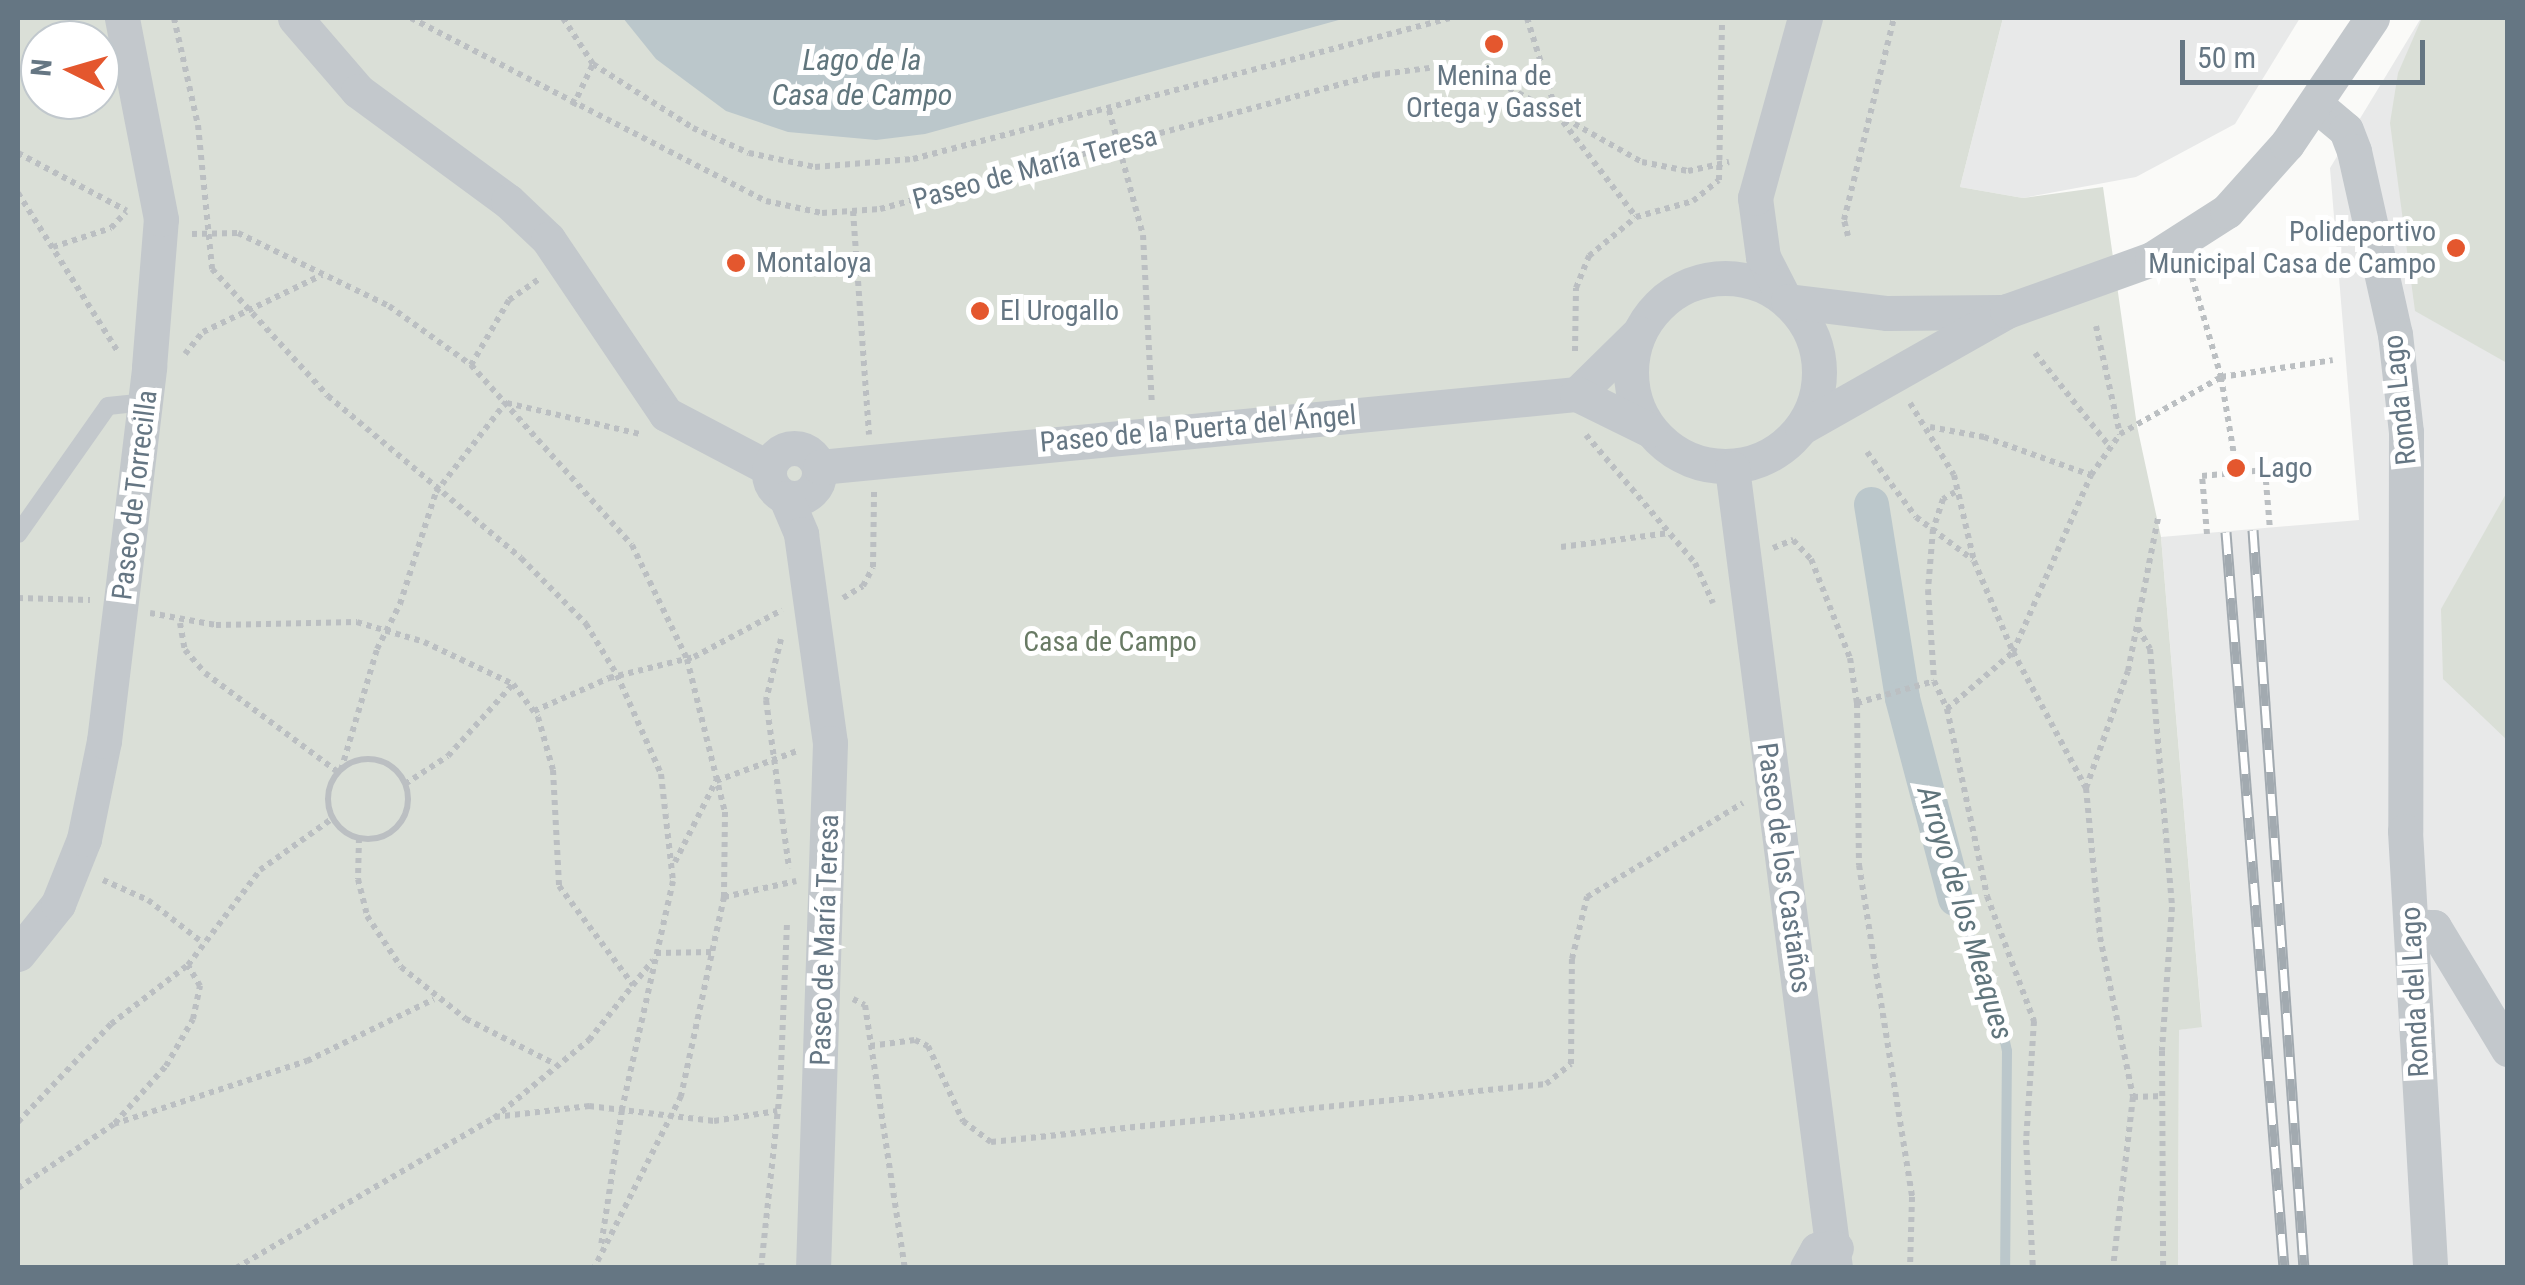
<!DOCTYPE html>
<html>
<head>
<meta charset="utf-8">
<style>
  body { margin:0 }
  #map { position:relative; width:2525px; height:1285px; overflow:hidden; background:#fafaf8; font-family:"Roboto Condensed",sans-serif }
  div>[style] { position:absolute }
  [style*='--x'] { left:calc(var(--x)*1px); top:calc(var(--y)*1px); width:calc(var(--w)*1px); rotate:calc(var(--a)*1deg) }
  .built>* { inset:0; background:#e8e9e9 }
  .green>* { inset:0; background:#dadfd7 }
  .water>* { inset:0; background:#bbc7cb }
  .stream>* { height:10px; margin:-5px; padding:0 5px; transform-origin:5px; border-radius:5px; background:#bbc7cb }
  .canal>* { height:35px; margin:-17.5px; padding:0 17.5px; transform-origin:17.5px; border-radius:17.5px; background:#bbc7cb }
  .path>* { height:6px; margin-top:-3px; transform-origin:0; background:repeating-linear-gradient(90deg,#bbbfc2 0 5px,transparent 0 10px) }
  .path>.ring { margin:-3px; padding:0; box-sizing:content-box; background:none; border:6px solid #bbbfc2; border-radius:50% }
  .service>* { height:18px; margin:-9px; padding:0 9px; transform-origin:9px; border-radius:9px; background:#c3c8cc }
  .minor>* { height:35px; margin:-17.5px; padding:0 17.5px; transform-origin:17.5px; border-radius:17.5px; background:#c3c8cc }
  .minor>.ring { margin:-17.5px; padding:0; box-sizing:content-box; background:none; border:35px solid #c3c8cc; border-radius:50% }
  .rail>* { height:11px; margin-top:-5.5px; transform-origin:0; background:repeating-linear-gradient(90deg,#fff 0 22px,#a2aab0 0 44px); box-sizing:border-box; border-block:2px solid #a2aab0 }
  .dots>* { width:28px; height:28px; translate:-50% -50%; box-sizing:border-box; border:5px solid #fff; border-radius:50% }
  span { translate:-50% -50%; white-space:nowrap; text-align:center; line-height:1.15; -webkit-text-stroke:10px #fff; paint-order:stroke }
  .poi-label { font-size:28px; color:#657683 }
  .right { translate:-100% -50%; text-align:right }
  .left { translate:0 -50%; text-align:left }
  .street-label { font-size:28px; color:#657683 }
  .park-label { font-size:28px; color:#687a64 }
  .water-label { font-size:30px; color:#60757c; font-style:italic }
  .frame { position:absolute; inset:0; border:20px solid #657683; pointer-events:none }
  .north { position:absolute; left:20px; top:20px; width:100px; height:100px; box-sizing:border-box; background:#fff; border:2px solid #c1c8cd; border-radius:50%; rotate:275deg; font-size:28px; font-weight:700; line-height:40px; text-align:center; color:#657683 }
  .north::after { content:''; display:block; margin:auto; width:35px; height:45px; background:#e4572e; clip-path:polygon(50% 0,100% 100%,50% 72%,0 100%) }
  .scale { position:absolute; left:2180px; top:40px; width:245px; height:45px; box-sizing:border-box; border:5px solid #657683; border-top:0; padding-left:12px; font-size:30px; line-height:35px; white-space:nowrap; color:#657683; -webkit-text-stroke:8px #fff; paint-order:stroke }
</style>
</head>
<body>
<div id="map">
  <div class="built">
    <div style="clip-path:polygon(2003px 18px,2300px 18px,2235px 124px,2136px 177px,2023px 198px,1960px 187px)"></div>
    <div style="clip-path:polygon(2421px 18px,2507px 18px,2507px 1267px,2178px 1267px,2179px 1030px,2202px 1026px,2161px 537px,2359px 520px,2330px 168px)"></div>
  </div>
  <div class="green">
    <div style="clip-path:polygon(evenodd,18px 18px,2003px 18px,1960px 187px,2023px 198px,2103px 187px,2137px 426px,2161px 537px,2202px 1027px,2179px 1030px,2178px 1267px,18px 1267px,18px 18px,40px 40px,100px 40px,100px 100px,40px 100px,40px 40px)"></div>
    <div style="clip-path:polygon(2422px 18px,2507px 18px,2507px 363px,2415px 311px,2390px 123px,2398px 73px)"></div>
    <div style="clip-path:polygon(2507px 492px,2507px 740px,2443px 679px,2441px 609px)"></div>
  </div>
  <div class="water">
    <div style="clip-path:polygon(623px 18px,1346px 18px,925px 134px,876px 140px,788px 132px,726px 111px,656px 59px)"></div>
  </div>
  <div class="stream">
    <div style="--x:1955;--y:898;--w:114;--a:68.4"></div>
    <div style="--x:1997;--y:1004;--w:48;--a:78"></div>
    <div style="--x:2007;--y:1051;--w:217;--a:90.5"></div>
  </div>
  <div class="canal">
    <div style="--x:1871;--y:504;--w:196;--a:80.9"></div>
    <div style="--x:1902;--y:698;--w:207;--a:75.2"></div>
  </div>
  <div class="path">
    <div style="--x:174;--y:18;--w:110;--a:77.4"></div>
    <div style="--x:198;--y:125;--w:145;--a:84.4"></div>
    <div style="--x:212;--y:269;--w:172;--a:47.6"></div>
    <div style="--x:328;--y:396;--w:252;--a:40"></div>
    <div style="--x:521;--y:558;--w:93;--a:45.4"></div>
    <div style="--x:586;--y:624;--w:60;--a:58.7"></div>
    <div style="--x:617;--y:675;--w:108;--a:66"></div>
    <div style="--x:661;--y:774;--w:108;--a:83.6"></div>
    <div style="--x:673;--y:881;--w:235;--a:102.6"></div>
    <div style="--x:622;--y:1110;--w:137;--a:98.8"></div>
    <div style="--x:411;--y:18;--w:399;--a:27.3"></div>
    <div style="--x:766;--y:201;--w:57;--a:12.1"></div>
    <div style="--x:822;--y:213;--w:58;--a:-3.9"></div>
    <div style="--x:880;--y:209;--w:513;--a:-15.15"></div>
    <div style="--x:1375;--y:75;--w:63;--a:-7.4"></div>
    <div style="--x:1437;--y:67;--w:47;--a:8.7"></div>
    <div style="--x:1483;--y:74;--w:84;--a:28.4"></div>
    <div style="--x:1557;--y:114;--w:130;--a:52.5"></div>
    <div style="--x:563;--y:18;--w:55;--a:56.9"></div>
    <div style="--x:593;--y:64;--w:119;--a:32.6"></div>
    <div style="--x:693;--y:128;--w:61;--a:24.1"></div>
    <div style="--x:749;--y:153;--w:67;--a:12"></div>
    <div style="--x:815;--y:167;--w:98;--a:-4.7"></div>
    <div style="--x:913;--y:159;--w:555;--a:-14.71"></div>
    <div style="--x:1527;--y:18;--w:101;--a:72.6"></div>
    <div style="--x:1557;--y:114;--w:98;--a:29.5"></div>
    <div style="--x:1642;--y:162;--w:47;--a:11.1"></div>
    <div style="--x:1688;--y:171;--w:42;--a:-12.4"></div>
    <div style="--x:573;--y:106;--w:47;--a:-64.5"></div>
    <div style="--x:1109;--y:110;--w:130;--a:74.8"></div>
    <div style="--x:1143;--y:235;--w:169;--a:87"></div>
    <div style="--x:18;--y:153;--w:123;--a:28"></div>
    <div style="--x:18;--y:193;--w:188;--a:57.8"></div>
    <div style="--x:853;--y:211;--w:224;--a:85.9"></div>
    <div style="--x:192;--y:234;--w:46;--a:-1.2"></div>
    <div style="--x:238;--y:233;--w:168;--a:25.8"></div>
    <div style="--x:389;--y:306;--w:101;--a:35.7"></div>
    <div style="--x:471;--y:365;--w:241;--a:48.2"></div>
    <div style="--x:632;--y:545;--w:127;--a:64.2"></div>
    <div style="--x:687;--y:659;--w:158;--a:76.1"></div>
    <div style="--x:725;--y:812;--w:85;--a:90.7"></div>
    <div style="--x:724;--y:897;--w:204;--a:102.2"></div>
    <div style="--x:681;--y:1096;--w:193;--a:116.8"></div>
    <div style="--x:1848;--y:236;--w:16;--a:-104"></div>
    <div style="--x:1844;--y:220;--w:208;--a:-76.1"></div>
    <div style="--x:53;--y:247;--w:61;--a:-18.1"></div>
    <div style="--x:111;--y:228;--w:22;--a:-47"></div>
    <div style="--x:2192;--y:277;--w:104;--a:73.8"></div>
    <div style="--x:2221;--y:377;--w:97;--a:80.5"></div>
    <div style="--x:2096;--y:326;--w:111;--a:77.5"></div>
    <div style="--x:1575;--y:351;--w:63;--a:-89.1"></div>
    <div style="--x:1576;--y:288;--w:35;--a:-68"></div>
    <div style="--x:1589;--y:256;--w:61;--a:-39.7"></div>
    <div style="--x:1636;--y:217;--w:59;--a:-15.7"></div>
    <div style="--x:1693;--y:201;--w:33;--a:-39"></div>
    <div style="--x:1719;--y:180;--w:162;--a:-88.9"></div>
    <div style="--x:2035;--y:353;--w:120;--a:51.4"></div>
    <div style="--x:185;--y:354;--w:28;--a:-51"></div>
    <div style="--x:203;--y:332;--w:132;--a:-25.6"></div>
    <div style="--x:471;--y:365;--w:75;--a:-59.7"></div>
    <div style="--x:509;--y:300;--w:38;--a:-35"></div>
    <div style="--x:507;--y:403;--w:137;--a:13.1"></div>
    <div style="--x:1910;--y:403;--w:84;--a:58.6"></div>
    <div style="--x:1954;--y:475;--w:88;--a:76.9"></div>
    <div style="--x:1974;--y:561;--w:99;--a:66.8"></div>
    <div style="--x:2013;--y:652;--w:154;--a:61.8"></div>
    <div style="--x:2086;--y:788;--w:150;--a:84.6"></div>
    <div style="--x:2100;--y:937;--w:163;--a:78.3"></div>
    <div style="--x:2133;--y:1097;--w:172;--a:96.7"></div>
    <div style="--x:1930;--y:427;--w:55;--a:10.5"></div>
    <div style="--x:1984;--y:437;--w:114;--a:19.6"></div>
    <div style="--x:1586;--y:435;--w:168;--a:49.6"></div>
    <div style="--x:1695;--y:563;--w:44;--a:65.8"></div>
    <div style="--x:1867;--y:452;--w:81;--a:53"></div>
    <div style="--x:1916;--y:517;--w:71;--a:37"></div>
    <div style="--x:1955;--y:492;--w:14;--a:150"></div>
    <div style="--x:1943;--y:499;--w:32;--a:108"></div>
    <div style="--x:1933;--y:529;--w:61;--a:94.7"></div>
    <div style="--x:1928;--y:590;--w:91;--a:86.2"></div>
    <div style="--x:1934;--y:681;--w:31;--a:65"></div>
    <div style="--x:1947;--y:709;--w:191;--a:77.9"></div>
    <div style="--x:1987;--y:896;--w:134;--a:69.4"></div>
    <div style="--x:2034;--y:1021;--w:119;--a:93.8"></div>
    <div style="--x:2026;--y:1140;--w:128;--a:86.9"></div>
    <div style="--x:2207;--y:534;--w:58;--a:-94.9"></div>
    <div style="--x:2202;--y:476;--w:63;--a:-5.4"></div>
    <div style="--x:2265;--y:470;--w:59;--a:85.2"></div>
    <div style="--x:1561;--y:547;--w:109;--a:-7.4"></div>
    <div style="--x:1773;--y:548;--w:22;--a:-22"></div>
    <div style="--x:1793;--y:540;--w:26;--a:47"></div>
    <div style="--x:1811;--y:559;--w:106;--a:68.5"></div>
    <div style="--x:1850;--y:658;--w:46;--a:81.2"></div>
    <div style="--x:1857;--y:703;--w:162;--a:89.3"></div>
    <div style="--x:1859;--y:865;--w:336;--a:80.9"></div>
    <div style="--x:1912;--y:1197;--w:71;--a:91.6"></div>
    <div style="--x:18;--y:598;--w:72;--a:1.6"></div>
    <div style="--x:843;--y:598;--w:23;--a:-31"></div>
    <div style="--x:863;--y:586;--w:21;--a:-62"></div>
    <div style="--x:873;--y:567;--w:76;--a:-89.2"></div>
    <div style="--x:150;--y:613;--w:67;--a:10.3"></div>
    <div style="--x:216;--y:625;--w:141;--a:-1.2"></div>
    <div style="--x:357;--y:622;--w:70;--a:16.6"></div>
    <div style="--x:424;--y:642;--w:98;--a:25.3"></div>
    <div style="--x:513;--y:684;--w:41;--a:52.9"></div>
    <div style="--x:538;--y:717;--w:55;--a:74.2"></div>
    <div style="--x:553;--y:770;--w:116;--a:87"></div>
    <div style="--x:559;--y:886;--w:124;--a:53.2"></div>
    <div style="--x:180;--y:623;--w:27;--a:80"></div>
    <div style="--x:185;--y:650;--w:30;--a:49"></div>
    <div style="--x:205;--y:673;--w:167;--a:36.7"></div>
    <div style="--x:2138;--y:628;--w:24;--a:60"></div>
    <div style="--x:2150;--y:649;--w:259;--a:85.1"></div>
    <div style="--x:2172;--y:907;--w:144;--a:94"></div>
    <div style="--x:2162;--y:1051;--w:217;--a:89.7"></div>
    <div style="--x:781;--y:639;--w:63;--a:103.8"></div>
    <div style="--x:766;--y:700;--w:170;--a:82.2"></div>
    <div style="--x:1857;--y:703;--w:80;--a:-15.9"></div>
    <div style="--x:1947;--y:709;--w:87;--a:-40.8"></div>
    <div style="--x:2013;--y:652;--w:193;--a:-66.2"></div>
    <div style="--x:2091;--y:475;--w:50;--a:-54.7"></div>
    <div style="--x:2120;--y:434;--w:116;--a:-29.4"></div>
    <div style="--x:2221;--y:377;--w:113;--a:-8.6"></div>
    <div style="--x:534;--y:711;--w:82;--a:-23.7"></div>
    <div style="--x:609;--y:678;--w:88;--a:-13.9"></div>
    <div style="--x:694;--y:657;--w:100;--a:-28.1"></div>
    <div class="ring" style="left:328px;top:759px;width:74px;height:74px"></div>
    <div style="--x:341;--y:770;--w:126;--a:-73.4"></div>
    <div style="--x:377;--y:649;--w:51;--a:-62.9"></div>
    <div style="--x:400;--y:604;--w:118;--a:-72.2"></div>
    <div style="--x:436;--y:492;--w:114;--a:-52.1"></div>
    <div style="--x:405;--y:784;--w:51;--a:-33.1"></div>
    <div style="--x:448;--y:756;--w:97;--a:-47.9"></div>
    <div style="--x:2086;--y:788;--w:124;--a:-70.3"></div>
    <div style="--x:2128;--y:671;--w:156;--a:-78.9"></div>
    <div style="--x:359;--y:838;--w:41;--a:91.4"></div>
    <div style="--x:358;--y:879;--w:38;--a:76"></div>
    <div style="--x:367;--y:916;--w:61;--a:56.3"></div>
    <div style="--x:401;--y:967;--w:83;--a:38.7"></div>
    <div style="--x:466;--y:1019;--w:100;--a:26.8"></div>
    <div style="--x:675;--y:862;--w:91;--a:-63.2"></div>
    <div style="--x:716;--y:781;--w:86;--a:-20.3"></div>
    <div style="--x:103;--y:880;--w:49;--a:24"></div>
    <div style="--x:148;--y:900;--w:70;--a:38"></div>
    <div style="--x:724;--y:897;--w:74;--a:-12.5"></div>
    <div style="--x:656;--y:953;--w:57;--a:-1"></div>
    <div style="--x:853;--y:999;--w:13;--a:27"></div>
    <div style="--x:865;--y:1005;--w:266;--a:81.4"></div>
    <div style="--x:870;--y:1046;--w:45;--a:-7.6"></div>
    <div style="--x:915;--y:1040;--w:14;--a:25"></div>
    <div style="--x:928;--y:1046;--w:83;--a:65"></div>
    <div style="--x:963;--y:1121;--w:35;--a:37"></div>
    <div style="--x:991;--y:1142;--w:558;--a:-5.97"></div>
    <div style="--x:1546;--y:1084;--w:32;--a:-39"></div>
    <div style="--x:1571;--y:1064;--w:105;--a:-89.5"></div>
    <div style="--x:1572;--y:959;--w:64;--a:-76.4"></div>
    <div style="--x:1587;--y:897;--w:182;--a:-31.1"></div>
    <div style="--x:2133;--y:1097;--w:30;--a:-2"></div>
    <div style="--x:495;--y:1117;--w:95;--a:-6.7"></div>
    <div style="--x:589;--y:1106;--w:126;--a:6.8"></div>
    <div style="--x:714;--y:1121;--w:64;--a:-9"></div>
    <div style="--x:18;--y:1122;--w:135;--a:-46.5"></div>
    <div style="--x:111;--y:1024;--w:97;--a:-37.5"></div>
    <div style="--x:188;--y:965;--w:119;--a:-52.8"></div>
    <div style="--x:260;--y:870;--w:90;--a:-35.5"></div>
    <div style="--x:115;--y:1123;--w:76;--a:-48.2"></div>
    <div style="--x:166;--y:1066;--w:54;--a:-60.1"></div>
    <div style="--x:193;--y:1019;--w:34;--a:-78"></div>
    <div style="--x:200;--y:986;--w:24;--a:-120"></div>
    <div style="--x:18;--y:1188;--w:115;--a:-33.7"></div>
    <div style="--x:114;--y:1124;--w:203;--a:-18.1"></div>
    <div style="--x:307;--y:1061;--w:141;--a:-26"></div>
    <div style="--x:236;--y:1268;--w:298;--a:-30.2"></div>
    <div style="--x:494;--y:1118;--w:123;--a:-39.4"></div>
    <div style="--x:589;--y:1040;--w:102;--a:-51.3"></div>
    <div style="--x:761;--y:1268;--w:179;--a:-83.9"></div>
    <div style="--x:780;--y:1090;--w:170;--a:-87.6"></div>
  </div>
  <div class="service">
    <div style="--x:18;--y:534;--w:156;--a:-54.9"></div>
    <div style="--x:108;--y:406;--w:37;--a:-6"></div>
  </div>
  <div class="minor">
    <div style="--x:295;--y:18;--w:96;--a:49.2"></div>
    <div style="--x:358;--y:91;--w:186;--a:36.3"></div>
    <div style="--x:508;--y:201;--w:55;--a:43.5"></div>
    <div style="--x:548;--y:239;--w:211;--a:56"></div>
    <div style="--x:666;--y:414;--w:116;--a:27.7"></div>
    <div style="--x:2315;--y:104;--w:40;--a:40"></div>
    <div style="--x:2346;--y:130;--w:22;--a:69"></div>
    <div style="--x:2354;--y:151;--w:188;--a:77.4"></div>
    <div style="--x:2395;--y:334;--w:99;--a:83.6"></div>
    <div style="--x:2406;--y:432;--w:399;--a:90.1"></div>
    <div style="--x:2405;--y:831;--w:438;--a:86.7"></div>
    <div class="ring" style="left:1631px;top:278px;width:153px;height:153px"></div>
    <div style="--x:1783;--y:296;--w:44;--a:-117.1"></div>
    <div style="--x:1763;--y:257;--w:60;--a:-97.7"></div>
    <div style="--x:1755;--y:198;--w:187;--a:-74.5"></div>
    <div style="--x:1788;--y:301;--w:100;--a:6.9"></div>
    <div style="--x:1887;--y:313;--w:114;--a:-0.5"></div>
    <div style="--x:1577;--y:394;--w:87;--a:-44.5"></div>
    <div style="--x:1802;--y:427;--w:236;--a:-29.5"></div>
    <div style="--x:2007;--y:311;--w:154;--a:-19.7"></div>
    <div style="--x:2152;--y:259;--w:89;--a:-32.6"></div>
    <div style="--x:2227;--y:211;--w:90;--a:-48.2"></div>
    <div style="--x:2287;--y:144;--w:152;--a:-56"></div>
    <div class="ring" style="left:769px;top:448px;width:15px;height:15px"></div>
    <div style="--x:820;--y:467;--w:761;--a:-5.51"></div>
    <div style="--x:1577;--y:394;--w:81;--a:26.3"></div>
    <div style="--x:1732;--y:468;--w:807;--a:82.66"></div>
    <div style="--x:786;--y:498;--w:39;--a:67"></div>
    <div style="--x:801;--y:534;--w:211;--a:82.1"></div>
    <div style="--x:830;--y:743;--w:525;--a:91.85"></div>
    <div style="--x:2412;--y:926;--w:22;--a:3"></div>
    <div style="--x:2434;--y:927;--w:143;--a:58.8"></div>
    <div style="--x:18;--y:954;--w:64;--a:-51.3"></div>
    <div style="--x:58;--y:904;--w:70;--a:-68.2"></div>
    <div style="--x:84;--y:839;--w:100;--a:-78.5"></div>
    <div style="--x:104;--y:741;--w:377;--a:-83.1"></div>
    <div style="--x:149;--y:367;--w:148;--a:-85.4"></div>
    <div style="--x:161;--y:219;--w:205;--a:-101"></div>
    <div style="--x:1807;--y:1268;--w:21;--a:-61"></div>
    <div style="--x:1817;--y:1250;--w:19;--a:-6"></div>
  </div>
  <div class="rail">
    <div style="--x:2253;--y:530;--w:740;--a:86.05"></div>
    <div style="--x:2226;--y:532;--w:738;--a:85.49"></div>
  </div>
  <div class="dots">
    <div style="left:1494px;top:44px;background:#e4572e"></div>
    <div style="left:2456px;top:248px;background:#e4572e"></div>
    <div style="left:736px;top:263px;background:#e4572e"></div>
    <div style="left:980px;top:311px;background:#e4572e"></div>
    <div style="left:2236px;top:468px;background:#e4572e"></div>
  </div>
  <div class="poi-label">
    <span style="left:1494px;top:92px">Menina de<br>Ortega y Gasset</span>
    <span class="right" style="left:2436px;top:248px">Polideportivo<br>Municipal Casa de Campo</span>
    <span class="left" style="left:756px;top:263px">Montaloya</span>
    <span class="left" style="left:1000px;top:311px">El Urogallo</span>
    <span class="left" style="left:2258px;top:468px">Lago</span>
  </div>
  <div class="street-label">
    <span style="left:1035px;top:168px;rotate:-15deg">Paseo de María Teresa</span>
    <span style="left:2400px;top:400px;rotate:-96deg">Ronda Lago</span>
    <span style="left:1198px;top:429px;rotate:-5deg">Paseo de la Puerta del Ángel</span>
    <span style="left:135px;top:495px;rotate:-83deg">Paseo de Torrecilla</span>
    <span style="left:1784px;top:868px;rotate:82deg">Paseo de los Castaños</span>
    <span style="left:825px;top:940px;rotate:-88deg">Paseo de María Teresa</span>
    <span style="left:2415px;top:992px;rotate:-93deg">Ronda del Lago</span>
  </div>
  <div class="park-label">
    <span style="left:1110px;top:642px">Casa de Campo</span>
  </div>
  <div class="water-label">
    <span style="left:862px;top:77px">Lago de la<br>Casa de Campo</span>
    <span style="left:1965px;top:913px;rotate:73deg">Arroyo de los Meaques</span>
  </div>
  <div class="frame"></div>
  <div class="north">N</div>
  <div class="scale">50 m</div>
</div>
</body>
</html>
